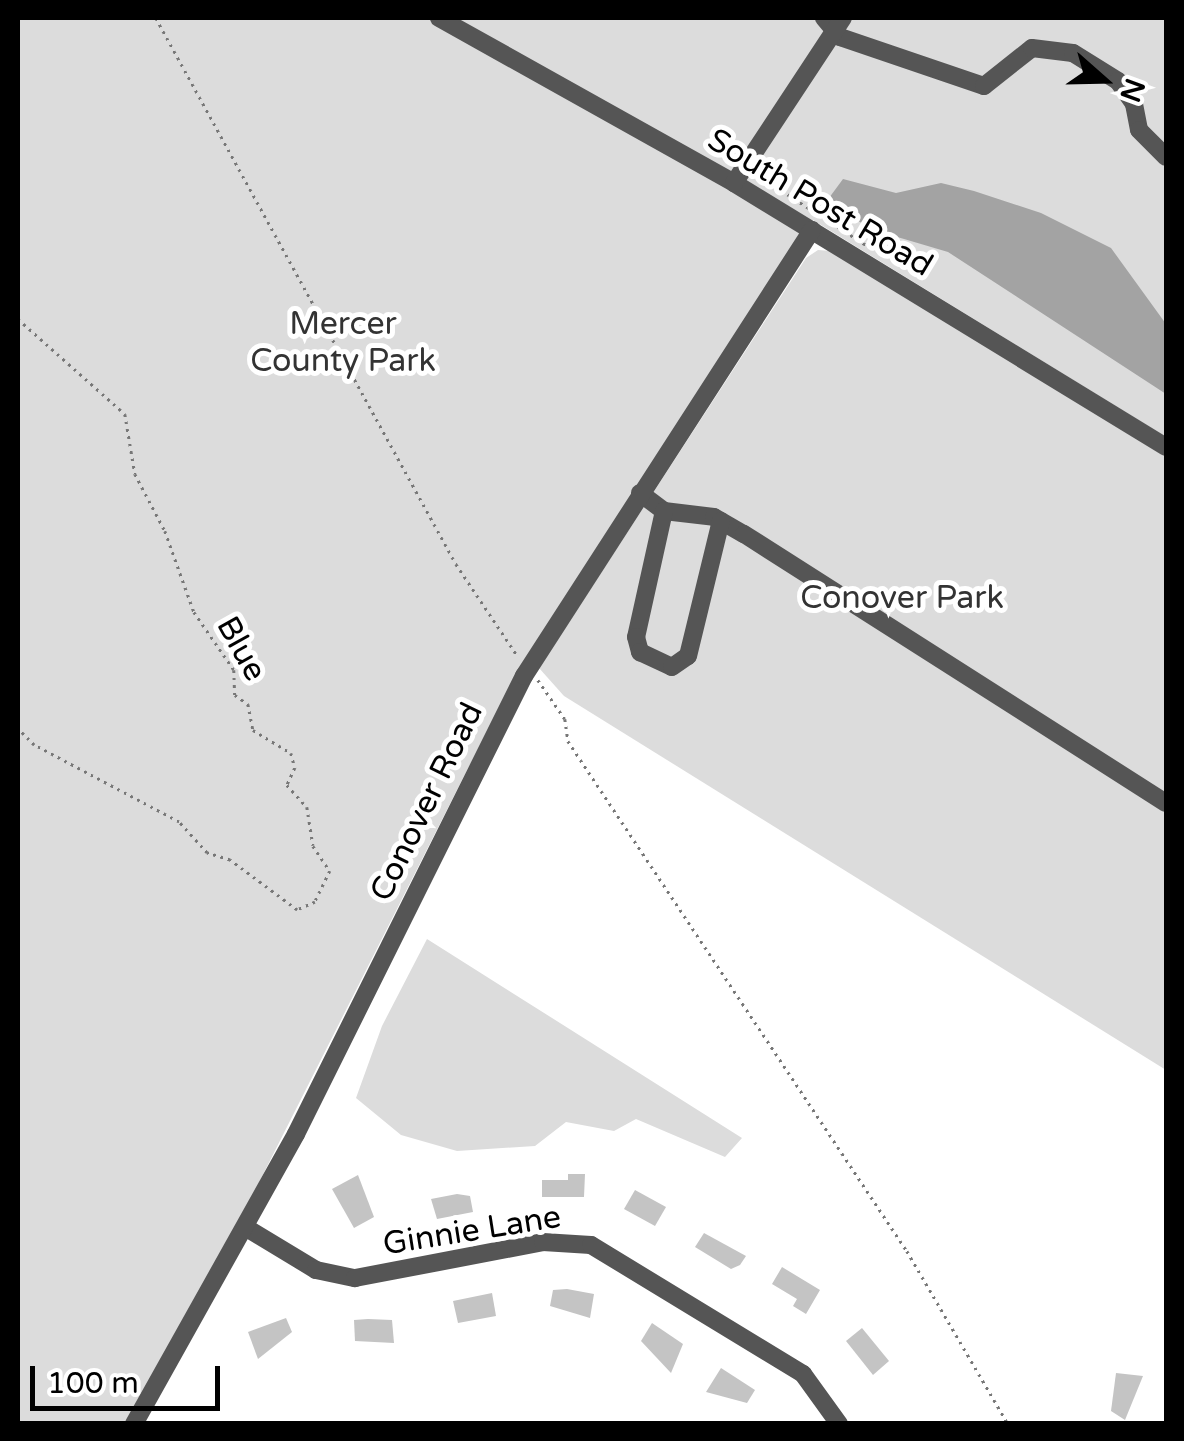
<!DOCTYPE html>
<html>
<head>
<meta charset="utf-8">
<style>
  body { margin:0 }
  #map { position:relative; width:1184px; height:1441px; overflow:hidden; background:#fff; font-family:"Varela Round",sans-serif }
  div>[style] { position:absolute }
  [style*='--x'] { left:calc(var(--x)*1px); top:calc(var(--y)*1px); width:calc(var(--w)*1px); rotate:calc(var(--a)*1deg) }
  .green>* { inset:0; background:#dcdcdc }
  .water>* { inset:0; background:#a3a3a3 }
  .building>* { inset:0; background:#c4c4c4 }
  .path>* { height:2.5px; margin-top:-1.25px; transform-origin:0; background:repeating-linear-gradient(90deg,#777 0 2.5px,transparent 0 7.5px) }
  .minor>* { height:18px; margin:-9px; padding:0 9px; transform-origin:9px; border-radius:9px; background:#555 }
  span { translate:-50% -50%; white-space:nowrap; text-align:center; line-height:1.15; -webkit-text-stroke:10px #fff; paint-order:stroke }
  .street-label { font-size:32px; color:#000 }
  .park-label { font-size:32px; color:#333 }
  .frame { position:absolute; inset:0; border:20px solid #000; pointer-events:none }
  .north { position:absolute; left:1054px; top:30px; width:100px; height:100px; -webkit-text-stroke:8px #fff; paint-order:stroke; rotate:110deg; font-size:28px; font-weight:700; line-height:40px; text-align:center; color:#000 }
  .north::after { content:''; display:block; margin:auto; width:35px; height:45px; background:#000; clip-path:polygon(50% 0,100% 100%,50% 72%,0 100%) }
  .scale { position:absolute; left:30px; top:1366px; width:190px; height:45px; box-sizing:border-box; border:5px solid #000; border-top:0; padding-left:12px; font-size:30px; line-height:35px; white-space:nowrap; color:#000; -webkit-text-stroke:8px #fff; paint-order:stroke }
</style>
</head>
<body>
<div id="map">
  <div class="green">
    <div style="clip-path:polygon(18px 18px,1166px 18px,1166px 437px,813px 220px,468px 768px,233px 1234px,125px 1423px,18px 1423px)"></div>
    <div style="clip-path:polygon(818px 250px,831px 251px,1166px 457px,1166px 1070px,564px 696px,539px 668px,806px 258px)"></div>
    <div style="clip-path:polygon(427px 939px,742px 1138px,725px 1157px,636px 1119px,614px 1131px,566px 1122px,535px 1146px,457px 1151px,401px 1135px,356px 1098px,382px 1026px)"></div>
  </div>
  <div class="water">
    <div style="clip-path:polygon(843px 179px,896px 193px,941px 183px,974px 191px,1041px 213px,1111px 248px,1166px 324px,1166px 394px,948px 252px,877px 231px,839px 211px,829px 198px)"></div>
  </div>
  <div class="building">
    <div style="clip-path:polygon(568px 1174px,585px 1174px,584px 1197px,542px 1197px,542px 1180px,568px 1180px)"></div>
    <div style="clip-path:polygon(358px 1175px,374px 1217px,354px 1228px,332px 1189px)"></div>
    <div style="clip-path:polygon(635px 1190px,666px 1207px,655px 1226px,624px 1209px)"></div>
    <div style="clip-path:polygon(457px 1194px,470px 1196px,473px 1212px,437px 1219px,431px 1199px)"></div>
    <div style="clip-path:polygon(704px 1233px,746px 1256px,740px 1265px,731px 1269px,695px 1247px)"></div>
    <div style="clip-path:polygon(782px 1267px,820px 1290px,806px 1314px,793px 1306px,797px 1299px,772px 1284px)"></div>
    <div style="clip-path:polygon(567px 1289px,594px 1294px,590px 1318px,550px 1306px,553px 1290px)"></div>
    <div style="clip-path:polygon(492px 1293px,496px 1316px,458px 1323px,453px 1301px)"></div>
    <div style="clip-path:polygon(286px 1318px,292px 1332px,258px 1359px,248px 1332px)"></div>
    <div style="clip-path:polygon(368px 1319px,392px 1320px,394px 1343px,355px 1341px,354px 1320px)"></div>
    <div style="clip-path:polygon(652px 1323px,683px 1344px,671px 1373px,641px 1341px)"></div>
    <div style="clip-path:polygon(862px 1328px,889px 1361px,873px 1375px,846px 1341px)"></div>
    <div style="clip-path:polygon(721px 1368px,755px 1390px,747px 1403px,706px 1392px)"></div>
    <div style="clip-path:polygon(1116px 1373px,1143px 1376px,1125px 1420px,1111px 1411px)"></div>
  </div>
  <div class="path">
    <div style="--x:156;--y:18;--w:623;--a:61.21"></div>
    <div style="--x:456;--y:564;--w:110;--a:56.2"></div>
    <div style="--x:756;--y:174;--w:137;--a:32.8"></div>
    <div style="--x:18;--y:319;--w:143;--a:41.6"></div>
    <div style="--x:125;--y:414;--w:61;--a:80.5"></div>
    <div style="--x:135;--y:474;--w:64;--a:62.2"></div>
    <div style="--x:165;--y:531;--w:86;--a:70.3"></div>
    <div style="--x:194;--y:612;--w:70;--a:55.4"></div>
    <div style="--x:234;--y:670;--w:25;--a:88"></div>
    <div style="--x:235;--y:695;--w:16;--a:35"></div>
    <div style="--x:248;--y:704;--w:26;--a:79"></div>
    <div style="--x:253;--y:730;--w:44;--a:31.2"></div>
    <div style="--x:291;--y:753;--w:16;--a:75"></div>
    <div style="--x:295;--y:768;--w:19;--a:115"></div>
    <div style="--x:287;--y:785;--w:30;--a:48"></div>
    <div style="--x:307;--y:807;--w:39;--a:81"></div>
    <div style="--x:313;--y:846;--w:30;--a:56"></div>
    <div style="--x:330;--y:871;--w:34;--a:116"></div>
    <div style="--x:315;--y:902;--w:20;--a:156"></div>
    <div style="--x:297;--y:910;--w:84;--a:-143.3"></div>
    <div style="--x:230;--y:860;--w:24;--a:-163"></div>
    <div style="--x:207;--y:853;--w:42;--a:-132.1"></div>
    <div style="--x:179;--y:822;--w:164;--a:-152"></div>
    <div style="--x:34;--y:745;--w:23;--a:-135"></div>
    <div style="--x:538;--y:680;--w:47;--a:55.3"></div>
    <div style="--x:565;--y:719;--w:22;--a:82"></div>
    <div style="--x:568;--y:741;--w:612;--a:56.39"></div>
    <div style="--x:907;--y:1251;--w:200;--a:59.7"></div>
  </div>
  <div class="minor">
    <div style="--x:439;--y:18;--w:338;--a:29.2"></div>
    <div style="--x:734;--y:183;--w:506;--a:31.43"></div>
    <div style="--x:824;--y:18;--w:25;--a:50"></div>
    <div style="--x:840;--y:37;--w:152;--a:18.8"></div>
    <div style="--x:984;--y:86;--w:61;--a:-38.4"></div>
    <div style="--x:1032;--y:48;--w:41;--a:7"></div>
    <div style="--x:1073;--y:53;--w:53;--a:31.9"></div>
    <div style="--x:1118;--y:81;--w:28;--a:55"></div>
    <div style="--x:1134;--y:104;--w:26;--a:79"></div>
    <div style="--x:1139;--y:130;--w:38;--a:45"></div>
    <div style="--x:734;--y:183;--w:198;--a:-56.6"></div>
    <div style="--x:640;--y:493;--w:30;--a:37"></div>
    <div style="--x:664;--y:511;--w:50;--a:6.8"></div>
    <div style="--x:714;--y:517;--w:34;--a:30"></div>
    <div style="--x:744;--y:534;--w:500;--a:32.52"></div>
    <div style="--x:664;--y:511;--w:129;--a:102.5"></div>
    <div style="--x:636;--y:637;--w:16;--a:75"></div>
    <div style="--x:640;--y:652;--w:35;--a:25"></div>
    <div style="--x:672;--y:667;--w:19;--a:-35"></div>
    <div style="--x:688;--y:656;--w:139;--a:-76.3"></div>
    <div style="--x:245;--y:1227;--w:83;--a:31.2"></div>
    <div style="--x:316;--y:1270;--w:40;--a:12"></div>
    <div style="--x:355;--y:1278;--w:191;--a:-10.8"></div>
    <div style="--x:543;--y:1242;--w:48;--a:3.6"></div>
    <div style="--x:591;--y:1245;--w:248;--a:31.3"></div>
    <div style="--x:803;--y:1374;--w:62;--a:54.2"></div>
    <div style="--x:134;--y:1424;--w:332;--a:-60.8"></div>
    <div style="--x:296;--y:1134;--w:512;--a:-63.54"></div>
    <div style="--x:524;--y:676;--w:531;--a:-57.15"></div>
  </div>
  <div class="street-label">
    <span style="left:820px;top:203px;rotate:31deg">South Post Road</span>
    <span style="left:241px;top:649px;rotate:61deg">Blue</span>
    <span style="left:427px;top:802px;rotate:-64deg">Conover Road</span>
    <span style="left:472px;top:1231px;rotate:-9deg">Ginnie Lane</span>
  </div>
  <div class="park-label">
    <span style="left:343px;top:343px">Mercer<br>County Park</span>
    <span style="left:902px;top:598px">Conover Park</span>
  </div>
  <div class="frame"></div>
  <div class="north">N</div>
  <div class="scale">100 m</div>
</div>
</body>
</html>
